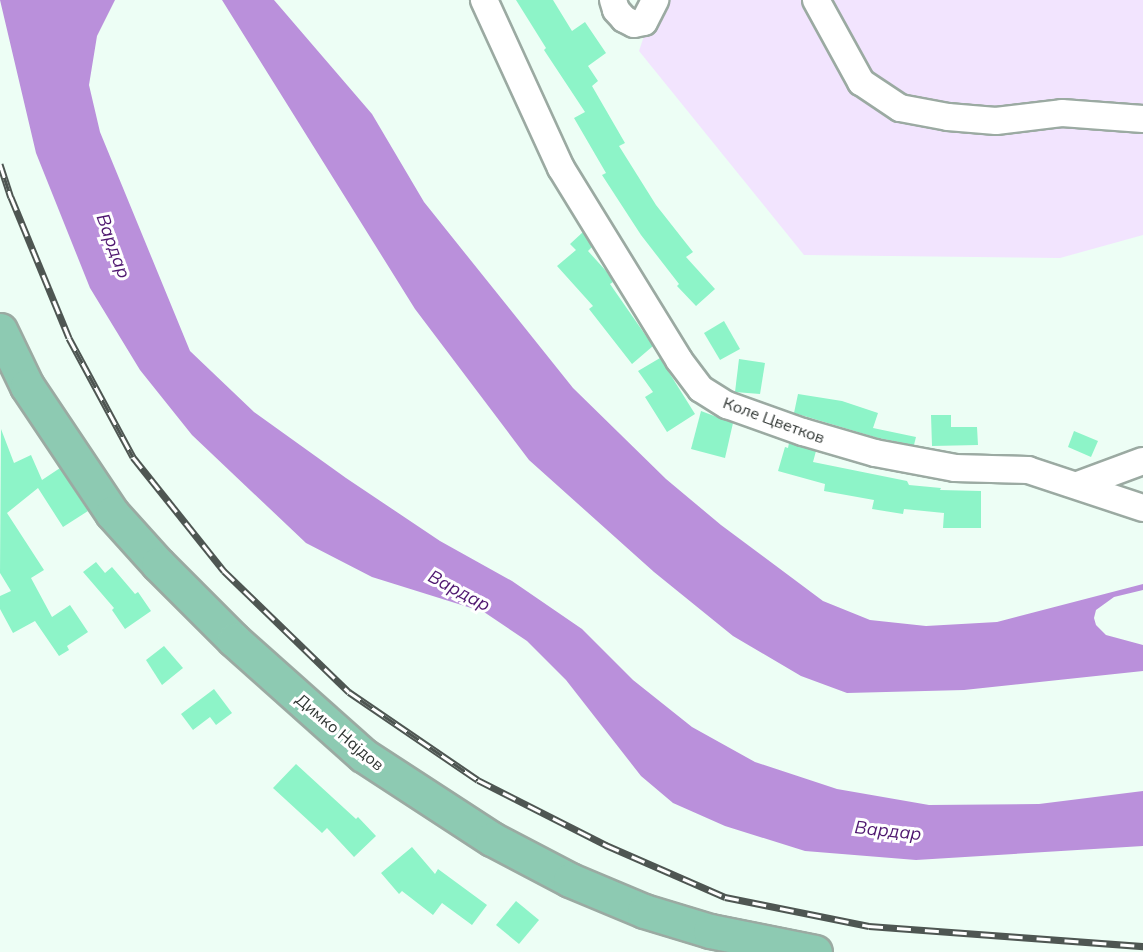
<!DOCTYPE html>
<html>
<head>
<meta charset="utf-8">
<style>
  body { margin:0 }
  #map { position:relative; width:1143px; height:952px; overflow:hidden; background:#edfef5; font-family:Mulish,sans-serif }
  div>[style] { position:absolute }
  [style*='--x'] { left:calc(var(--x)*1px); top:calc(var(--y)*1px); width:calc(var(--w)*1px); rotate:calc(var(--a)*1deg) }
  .green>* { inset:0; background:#f2e4fe }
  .water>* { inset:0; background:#ba90db }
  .building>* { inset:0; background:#8df4c8 }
  .roads { filter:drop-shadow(2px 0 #9baaa2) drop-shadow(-2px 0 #9baaa2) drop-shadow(0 2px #9baaa2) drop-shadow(0 -2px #9baaa2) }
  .minor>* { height:26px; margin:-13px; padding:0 13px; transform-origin:13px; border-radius:13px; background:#fff }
  .major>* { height:33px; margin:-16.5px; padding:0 16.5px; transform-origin:16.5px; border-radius:16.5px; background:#8dcab2 }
  .rail>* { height:7px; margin-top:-3.5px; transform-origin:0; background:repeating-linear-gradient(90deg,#fff 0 14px,#4e5652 0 28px); box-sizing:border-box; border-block:2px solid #4e5652 }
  span { translate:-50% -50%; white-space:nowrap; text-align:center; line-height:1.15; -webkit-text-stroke:6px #fff; paint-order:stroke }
  .street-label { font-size:16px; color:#2e3431 }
  .water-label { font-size:18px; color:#4e166f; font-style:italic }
</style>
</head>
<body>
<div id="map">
  <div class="green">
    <div style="clip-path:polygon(656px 0,1143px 0,1143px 235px,1060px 258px,804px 255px,639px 51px)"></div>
  </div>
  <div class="water">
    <div style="clip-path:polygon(0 0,115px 0,97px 36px,89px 85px,100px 132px,190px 351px,254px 412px,346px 478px,440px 541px,512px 581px,582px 629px,633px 680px,692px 727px,755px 762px,837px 789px,929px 805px,1039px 804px,1143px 791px,1143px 846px,916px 860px,805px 851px,725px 826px,673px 803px,641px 776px,566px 680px,527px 641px,484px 612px,372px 577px,306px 543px,192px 435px,140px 370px,90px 288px,36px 153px)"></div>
    <div style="clip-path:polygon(222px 0,274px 0,372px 114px,424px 202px,573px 388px,666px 479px,721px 525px,823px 601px,870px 620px,926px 626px,997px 622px,1143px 584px,1143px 590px,1114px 597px,1096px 610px,1094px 618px,1096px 625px,1106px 635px,1143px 645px,1143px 671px,964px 690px,847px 693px,801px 676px,733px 636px,654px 572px,529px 460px,415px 309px)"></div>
  </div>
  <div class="building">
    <div style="clip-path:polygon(516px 0,553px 0,572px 31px,585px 22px,606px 53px,588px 66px,598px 81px,592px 86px,625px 143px,619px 146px,656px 205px,693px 252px,686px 257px,715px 289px,696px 306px,677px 286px,679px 284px,641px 235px,602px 175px,606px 173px,574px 118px,585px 112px,544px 50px,546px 48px)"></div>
    <div style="clip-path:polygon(583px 232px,592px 247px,588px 251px,607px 272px,613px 282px,610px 284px,653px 346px,632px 364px,589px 309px,593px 306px,557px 266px,576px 250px,570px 244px)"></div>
    <div style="clip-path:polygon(724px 321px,740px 349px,720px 360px,704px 333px)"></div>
    <div style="clip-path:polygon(660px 358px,695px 414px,667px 432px,645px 397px,653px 392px,638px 371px)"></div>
    <div style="clip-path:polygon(739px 359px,765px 363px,760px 394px,735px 392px)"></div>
    <div style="clip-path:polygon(798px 394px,842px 401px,878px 413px,873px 428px,916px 437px,914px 445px,878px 438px,794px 413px)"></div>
    <div style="clip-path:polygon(701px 411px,733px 423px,725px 458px,691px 449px)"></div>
    <div style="clip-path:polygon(931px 415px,951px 415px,951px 427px,977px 427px,978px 445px,932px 446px)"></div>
    <div style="clip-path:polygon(1px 429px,14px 463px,31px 455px,42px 480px,60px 468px,88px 511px,63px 527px,38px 488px,7px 513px,44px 570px,31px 578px,52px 617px,70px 605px,88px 632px,67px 646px,69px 650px,59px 656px,35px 621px,13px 633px,0 609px,0 596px,11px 591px,0 573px)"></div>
    <div style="clip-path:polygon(1074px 431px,1098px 441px,1091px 457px,1068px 447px)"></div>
    <div style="clip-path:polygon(789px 443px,816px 451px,813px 462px,907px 481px,909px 485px,941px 488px,940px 490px,981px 491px,981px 528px,943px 528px,944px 513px,904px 509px,903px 514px,872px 509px,874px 500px,824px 491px,825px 484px,778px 471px,785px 447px,788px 448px)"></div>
    <div style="clip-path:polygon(96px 562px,105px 573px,112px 567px,135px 594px,138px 592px,151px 611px,125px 629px,112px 610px,114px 608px,83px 572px)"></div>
    <div style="clip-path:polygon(164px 646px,183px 668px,162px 685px,146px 660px)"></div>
    <div style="clip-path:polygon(214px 689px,232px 713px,216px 725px,210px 717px,193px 730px,181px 714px)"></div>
    <div style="clip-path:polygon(296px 764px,356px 819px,358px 817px,376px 836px,354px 857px,327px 828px,322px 833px,273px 788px)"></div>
    <div style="clip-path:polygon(412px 847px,435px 874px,438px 869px,487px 905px,472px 925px,442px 903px,433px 915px,402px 891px,399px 894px,381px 873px)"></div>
    <div style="clip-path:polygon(516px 901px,539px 920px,519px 944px,496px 925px)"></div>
  </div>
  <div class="roads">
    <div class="minor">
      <div style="--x:484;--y:0;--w:185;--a:65.4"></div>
      <div style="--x:561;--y:168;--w:225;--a:58.4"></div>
      <div style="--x:679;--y:360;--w:36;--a:53"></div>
      <div style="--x:701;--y:389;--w:31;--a:32"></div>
      <div style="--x:727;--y:405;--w:81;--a:19.6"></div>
      <div style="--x:803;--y:432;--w:75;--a:16.3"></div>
      <div style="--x:875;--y:453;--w:81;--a:10.6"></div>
      <div style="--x:955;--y:468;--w:73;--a:1.6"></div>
      <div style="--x:1028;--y:470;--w:121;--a:18.3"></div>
      <div style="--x:613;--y:0;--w:10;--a:73"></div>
      <div style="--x:616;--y:10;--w:12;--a:48"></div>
      <div style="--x:624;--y:19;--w:11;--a:27"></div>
      <div style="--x:634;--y:24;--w:10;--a:-11"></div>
      <div style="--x:644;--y:22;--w:25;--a:-63"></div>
      <div style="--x:816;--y:0;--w:94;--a:61.2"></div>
      <div style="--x:861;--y:82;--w:47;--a:33.7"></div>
      <div style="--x:900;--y:108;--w:49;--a:10.6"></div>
      <div style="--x:948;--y:117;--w:48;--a:4.8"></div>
      <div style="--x:996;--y:121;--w:66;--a:-6.9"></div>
      <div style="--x:1062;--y:113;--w:81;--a:4.2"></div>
      <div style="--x:1078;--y:485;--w:69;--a:-20.3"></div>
    </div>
    <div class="major">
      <div style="--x:0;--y:330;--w:62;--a:64.3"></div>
      <div style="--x:27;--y:386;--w:153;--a:56.2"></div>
      <div style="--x:112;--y:513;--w:69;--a:48"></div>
      <div style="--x:158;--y:564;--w:107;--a:45"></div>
      <div style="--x:234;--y:640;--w:173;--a:41.7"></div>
      <div style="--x:363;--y:755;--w:154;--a:33.1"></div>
      <div style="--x:492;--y:839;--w:88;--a:27.7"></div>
      <div style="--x:570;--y:880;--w:80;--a:22.7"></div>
      <div style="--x:644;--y:911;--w:69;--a:16.9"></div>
      <div style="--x:710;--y:931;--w:107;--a:11.3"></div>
    </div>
  </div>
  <div class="rail">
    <div style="--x:0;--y:164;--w:35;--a:72"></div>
    <div style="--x:11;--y:197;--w:152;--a:67.6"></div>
    <div style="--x:69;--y:338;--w:135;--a:61.7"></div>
    <div style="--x:133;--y:457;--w:146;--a:51.4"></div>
    <div style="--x:224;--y:571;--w:174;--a:44.1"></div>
    <div style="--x:349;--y:692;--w:156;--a:34.3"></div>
    <div style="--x:478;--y:780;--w:144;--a:26.9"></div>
    <div style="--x:606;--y:845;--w:130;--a:23.6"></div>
    <div style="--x:725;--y:897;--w:147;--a:11.4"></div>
    <div style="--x:869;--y:926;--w:275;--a:4.2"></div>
  </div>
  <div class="street-label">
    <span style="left:774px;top:420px;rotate:20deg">Коле Цветков</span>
    <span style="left:340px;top:732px;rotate:40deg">Димко Најдов</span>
  </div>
  <div class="water-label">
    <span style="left:113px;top:246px;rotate:70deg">Вардар</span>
    <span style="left:459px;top:591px;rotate:28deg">Вардар</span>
    <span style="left:888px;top:831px;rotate:6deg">Вардар</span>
  </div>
</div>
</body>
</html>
